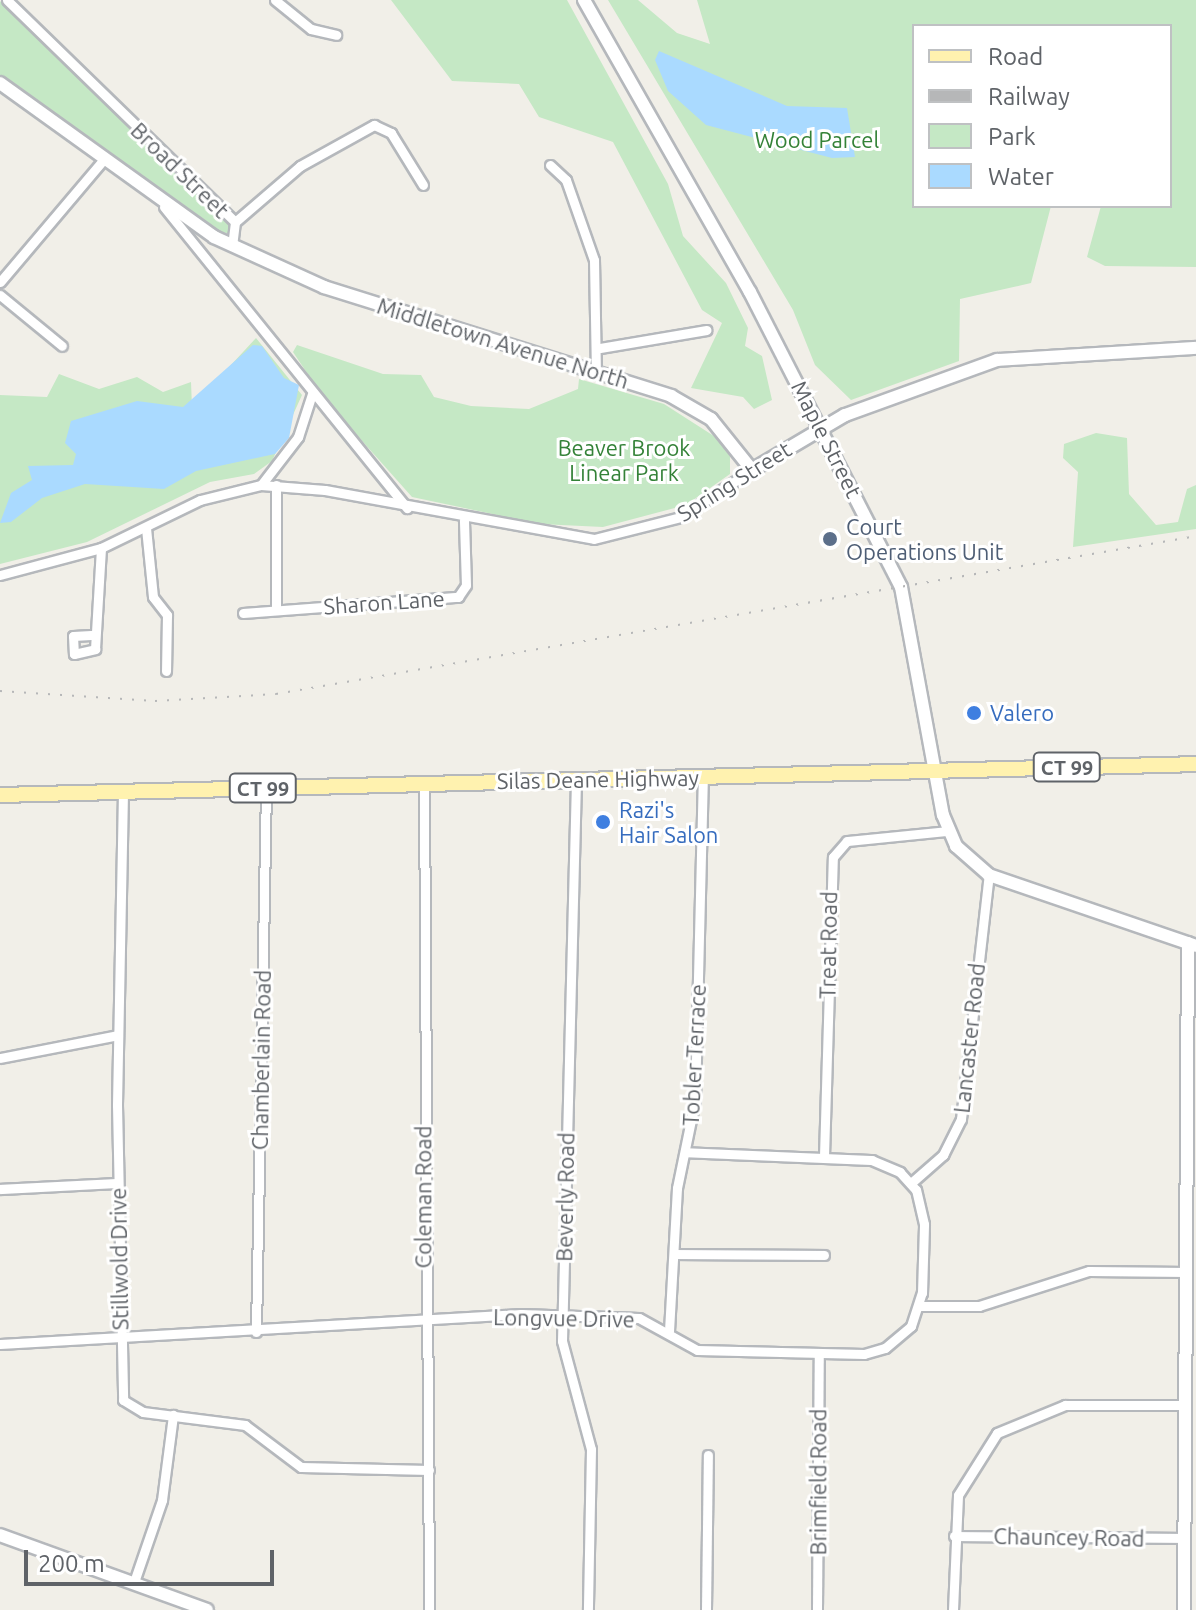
<!DOCTYPE html>
<html>
<head>
<meta charset="utf-8">
<style>
  body { margin:0 }
  #map { position:relative; width:1196px; height:1610px; overflow:hidden; background:#f1efe8; font-family:Ubuntu,sans-serif }
  div>[style] { position:absolute }
  [style*='--x'] { left:calc(var(--x)*1px); top:calc(var(--y)*1px); width:calc(var(--w)*1px); rotate:calc(var(--a)*1deg) }
  .green>* { inset:0; background:#c5e8c5 }
  .water>* { inset:0; background:#aadaff }
  .roads { filter:drop-shadow(2px 0 #b5b8bc) drop-shadow(-2px 0 #b5b8bc) drop-shadow(0 2px #b5b8bc) drop-shadow(0 -2px #b5b8bc) }
  .street>* { height:9px; margin:-4.5px; padding:0 4.5px; transform-origin:4.5px; border-radius:4.5px; background:#fff }
  .secondary>* { height:12px; margin:-6px; padding:0 6px; transform-origin:6px; border-radius:6px; background:#fff }
  .primary>* { height:14px; margin:-7px; padding:0 7px; transform-origin:7px; border-radius:7px; background:#fff2af }
  .rail>* { height:2px; margin-top:-1px; transform-origin:0; background:repeating-linear-gradient(90deg,#b6b7b8 0 2px,transparent 0 12px) }
  .dots>* { width:22px; height:22px; translate:-50% -50%; box-sizing:border-box; border:4px solid #fff; border-radius:50% }
  span { translate:-50% -50%; white-space:nowrap; text-align:center; line-height:1.15; -webkit-text-stroke:6px #fff; paint-order:stroke }
  .shield-label span { padding:2px 6px; background:#fff; border:2px solid; border-radius:6px; -webkit-text-stroke-width:0 }
  .shield-label { font-size:20px; color:#5f6368; font-weight:700 }
  .park-label { font-size:22px; color:#348238 }
  .street-label { font-size:22px; color:#5f6368 }
  .service-label { font-size:22px; color:#4e5e75 }
  .left { translate:0 -50%; text-align:left }
  .shop-label { font-size:22px; color:#366cbe }
  .legend { position:absolute; left:912px; top:24px; width:260px; height:184px; box-sizing:border-box; background:#fff; border:2px solid #bfc1c3; margin:0; padding:10px 14px; list-style:none; font-size:24px; color:#5f6368 }
  .legend li { display:flex; align-items:center; gap:16px; height:40px }
  .legend b { width:40px; border:2px solid #bfc1c3 }
  .scale { position:absolute; left:24px; top:1550px; width:250px; height:36px; box-sizing:border-box; border:4px solid #5f6368; border-top:0; padding-left:10px; font-size:24px; line-height:28px; white-space:nowrap; color:#5f6368; -webkit-text-stroke:6px #fff; paint-order:stroke }
</style>
</head>
<body>
<div id="map">
  <div class="green">
    <div style="clip-path:polygon(391px 0,567px 0,668px 184px,683px 236px,726px 283px,748px 328px,745px 346px,762px 356px,772px 400px,754px 409px,743px 397px,691px 388px,722px 323px,702px 310px,613px 142px,539px 117px,519px 84px,452px 81px)"></div>
    <div style="clip-path:polygon(608px 0,638px 0,677px 33px,710px 44px,697px 0,1196px 0,1196px 267px,1105px 266px,1087px 257px,1101px 206px,1170px 206px,1170px 26px,914px 26px,914px 206px,1051px 206px,1031px 283px,960px 299px,959px 361px,851px 400px,815px 365px,793px 310px)"></div>
    <div style="clip-path:polygon(0 1px,230px 225px,231px 234px,212px 230px,0 75px)"></div>
    <div style="clip-path:polygon(256px 338px,302px 395px,272px 461px,254px 474px,210px 482px,87px 542px,0 564px,0 395px,47px 397px,59px 374px,99px 389px,137px 377px,163px 392px,191px 382px,192px 407px)"></div>
    <div style="clip-path:polygon(297px 345px,383px 374px,421px 375px,434px 397px,471px 406px,529px 409px,578px 389px,579px 379px,664px 404px,717px 438px,730px 456px,730px 474px,686px 505px,603px 527px,540px 524px,412px 497px,323px 397px,293px 352px)"></div>
    <div style="clip-path:polygon(1096px 433px,1127px 438px,1129px 494px,1156px 525px,1178px 522px,1187px 489px,1196px 485px,1196px 529px,1073px 547px,1078px 472px,1063px 458px,1064px 444px)"></div>
  </div>
  <div class="water">
    <div style="clip-path:polygon(659px 51px,787px 106px,847px 108px,855px 157px,832px 158px,706px 125px,668px 91px,655px 60px)"></div>
    <div style="clip-path:polygon(253px 345px,262px 346px,284px 378px,299px 385px,289px 438px,275px 454px,196px 471px,164px 489px,85px 484px,42px 498px,11px 522px,0 523px,11px 493px,32px 480px,28px 466px,73px 465px,76px 454px,65px 443px,71px 421px,137px 401px,183px 407px)"></div>
  </div>
  <div class="roads">
    <div class="street">
      <div style="--x:7;--y:0;--w:318;--a:44.2"></div>
      <div style="--x:235;--y:222;--w:24;--a:97"></div>
      <div style="--x:275;--y:0;--w:46;--a:38.9"></div>
      <div style="--x:311;--y:29;--w:26;--a:13"></div>
      <div style="--x:550;--y:165;--w:22;--a:43"></div>
      <div style="--x:566;--y:180;--w:85;--a:70.7"></div>
      <div style="--x:594;--y:260;--w:113;--a:89"></div>
      <div style="--x:164;--y:207;--w:387;--a:51.1"></div>
      <div style="--x:235;--y:222;--w:86;--a:-40.7"></div>
      <div style="--x:300;--y:166;--w:85;--a:-29"></div>
      <div style="--x:374;--y:125;--w:19;--a:25"></div>
      <div style="--x:391;--y:133;--w:61;--a:58.4"></div>
      <div style="--x:0;--y:282;--w:160;--a:-49.8"></div>
      <div style="--x:0;--y:295;--w:80;--a:39.4"></div>
      <div style="--x:600;--y:348;--w:108;--a:-9.6"></div>
      <div style="--x:261;--y:485;--w:61;--a:-52.4"></div>
      <div style="--x:298;--y:437;--w:45;--a:-72"></div>
      <div style="--x:276;--y:485;--w:123;--a:90"></div>
      <div style="--x:146;--y:528;--w:69;--a:84.2"></div>
      <div style="--x:153;--y:597;--w:23;--a:52"></div>
      <div style="--x:167;--y:615;--w:56;--a:91"></div>
      <div style="--x:0;--y:575;--w:105;--a:-15"></div>
      <div style="--x:101;--y:548;--w:110;--a:-25.9"></div>
      <div style="--x:200;--y:500;--w:63;--a:-13.8"></div>
      <div style="--x:261;--y:485;--w:64;--a:4.5"></div>
      <div style="--x:325;--y:490;--w:273;--a:10.3"></div>
      <div style="--x:594;--y:539;--w:89;--a:-14.3"></div>
      <div style="--x:680;--y:517;--w:86;--a:-33.1"></div>
      <div style="--x:243;--y:613;--w:216;--a:-4.3"></div>
      <div style="--x:458;--y:597;--w:14;--a:-56"></div>
      <div style="--x:466;--y:585;--w:65;--a:-91.8"></div>
      <div style="--x:91;--y:635;--w:18;--a:177"></div>
      <div style="--x:73;--y:636;--w:18;--a:87"></div>
      <div style="--x:74;--y:654;--w:22;--a:-13"></div>
      <div style="--x:95;--y:649;--w:101;--a:-86.6"></div>
      <div style="--x:576;--y:780;--w:561;--a:91.43"></div>
      <div style="--x:562;--y:1341;--w:112;--a:75"></div>
      <div style="--x:591;--y:1449;--w:161;--a:91.1"></div>
      <div style="--x:424;--y:784;--w:826;--a:89.65"></div>
      <div style="--x:123;--y:792;--w:313;--a:91.1"></div>
      <div style="--x:117;--y:1105;--w:295;--a:88.8"></div>
      <div style="--x:123;--y:1400;--w:23;--a:31"></div>
      <div style="--x:143;--y:1412;--w:103;--a:7.3"></div>
      <div style="--x:245;--y:1425;--w:70;--a:36.9"></div>
      <div style="--x:301;--y:1467;--w:128;--a:1.3"></div>
      <div style="--x:0;--y:1058;--w:120;--a:-11"></div>
      <div style="--x:824;--y:1156;--w:299;--a:-88.3"></div>
      <div style="--x:833;--y:857;--w:21;--a:-49"></div>
      <div style="--x:847;--y:841;--w:100;--a:-5.7"></div>
      <div style="--x:911;--y:1183;--w:43;--a:-41.2"></div>
      <div style="--x:943;--y:1155;--w:40;--a:-63.4"></div>
      <div style="--x:961;--y:1119;--w:246;--a:-83.5"></div>
      <div style="--x:0;--y:1189;--w:117;--a:-2.9"></div>
      <div style="--x:676;--y:1254;--w:148;--a:0.4"></div>
      <div style="--x:920;--y:1306;--w:59;--a:0"></div>
      <div style="--x:979;--y:1306;--w:115;--a:-17.7"></div>
      <div style="--x:1089;--y:1271;--w:98;--a:0.6"></div>
      <div style="--x:669;--y:1331;--w:143;--a:-86.8"></div>
      <div style="--x:677;--y:1188;--w:90;--a:-78.4"></div>
      <div style="--x:695;--y:1100;--w:323;--a:-88.6"></div>
      <div style="--x:256;--y:1332;--w:544;--a:-88.95"></div>
      <div style="--x:0;--y:1344;--w:522;--a:-3.3"></div>
      <div style="--x:521;--y:1314;--w:118;--a:1.9"></div>
      <div style="--x:639;--y:1318;--w:66;--a:28.9"></div>
      <div style="--x:697;--y:1350;--w:167;--a:1.4"></div>
      <div style="--x:864;--y:1354;--w:22;--a:-16"></div>
      <div style="--x:885;--y:1348;--w:34;--a:-40"></div>
      <div style="--x:911;--y:1326;--w:35;--a:-72"></div>
      <div style="--x:922;--y:1293;--w:69;--a:-88.3"></div>
      <div style="--x:924;--y:1224;--w:35;--a:-103"></div>
      <div style="--x:916;--y:1190;--w:24;--a:-132"></div>
      <div style="--x:900;--y:1172;--w:30;--a:-157"></div>
      <div style="--x:872;--y:1160;--w:187;--a:-177.6"></div>
      <div style="--x:954;--y:1536;--w:231;--a:0.5"></div>
      <div style="--x:134;--y:1582;--w:87;--a:-71.1"></div>
      <div style="--x:162;--y:1500;--w:86;--a:-82.6"></div>
      <div style="--x:706;--y:1610;--w:155;--a:-89.3"></div>
      <div style="--x:817;--y:1610;--w:256;--a:-89.6"></div>
      <div style="--x:953;--y:1610;--w:115;--a:-87.5"></div>
      <div style="--x:958;--y:1495;--w:73;--a:-57.8"></div>
      <div style="--x:997;--y:1433;--w:74;--a:-22.4"></div>
      <div style="--x:1065;--y:1405;--w:120;--a:0"></div>
    </div>
    <div class="secondary">
      <div style="--x:584;--y:0;--w:336;--a:60.4"></div>
      <div style="--x:750;--y:292;--w:331;--a:62.9"></div>
      <div style="--x:901;--y:587;--w:232;--a:79.6"></div>
      <div style="--x:943;--y:815;--w:34;--a:67"></div>
      <div style="--x:956;--y:846;--w:44;--a:41.3"></div>
      <div style="--x:989;--y:875;--w:219;--a:18.9"></div>
      <div style="--x:0;--y:83;--w:264;--a:35.7"></div>
      <div style="--x:214;--y:237;--w:121;--a:24.4"></div>
      <div style="--x:324;--y:287;--w:364;--a:17.4"></div>
      <div style="--x:671;--y:396;--w:46;--a:29.9"></div>
      <div style="--x:711;--y:419;--w:65;--a:51.2"></div>
      <div style="--x:752;--y:470;--w:108;--a:-30.6"></div>
      <div style="--x:845;--y:415;--w:162;--a:-19.9"></div>
      <div style="--x:997;--y:360;--w:199;--a:-3.5"></div>
      <div style="--x:0;--y:1535;--w:220;--a:19.9"></div>
      <div style="--x:1184;--y:1610;--w:667;--a:-89.66"></div>
    </div>
    <div class="primary">
      <div style="--x:0;--y:795;--w:1196;--a:-1.48"></div>
    </div>
  </div>
  <div class="rail">
    <div style="--x:0;--y:691;--w:155;--a:3.7"></div>
    <div style="--x:155;--y:701;--w:121;--a:-3.3"></div>
    <div style="--x:276;--y:694;--w:933;--a:-9.74"></div>
  </div>
  <div class="dots">
    <div style="left:830px;top:539px;background:#5c6f8a"></div>
    <div style="left:974px;top:713px;background:#3f7fe0"></div>
    <div style="left:603px;top:822px;background:#3f7fe0"></div>
  </div>
  <div class="shield-label">
    <span style="left:1067px;top:767px">CT 99</span>
    <span style="left:263px;top:788px">CT 99</span>
  </div>
  <div class="park-label">
    <span style="left:817px;top:140px">Wood Parcel</span>
    <span style="left:624px;top:460px">Beaver Brook<br>Linear Park</span>
  </div>
  <div class="street-label">
    <span style="left:180px;top:170px;rotate:44deg">Broad Street</span>
    <span style="left:503px;top:343px;rotate:17deg">Middletown Avenue North</span>
    <span style="left:827px;top:439px;rotate:63deg">Maple Street</span>
    <span style="left:734px;top:481px;rotate:-32deg">Spring Street</span>
    <span style="left:384px;top:602px;rotate:-4deg">Sharon Lane</span>
    <span style="left:598px;top:779px;rotate:-1deg">Silas Deane Highway</span>
    <span style="left:828px;top:945px;rotate:-89deg">Treat Road</span>
    <span style="left:969px;top:1038px;rotate:-84deg">Lancaster Road</span>
    <span style="left:694px;top:1055px;rotate:-87deg">Tobler Terrace</span>
    <span style="left:261px;top:1060px;rotate:-89deg">Chamberlain Road</span>
    <span style="left:423px;top:1197px;rotate:-90deg">Coleman Road</span>
    <span style="left:565px;top:1197px;rotate:-89deg">Beverly Road</span>
    <span style="left:119px;top:1259px;rotate:-91deg">Stillwold Drive</span>
    <span style="left:564px;top:1318px;rotate:1deg">Longvue Drive</span>
    <span style="left:818px;top:1482px;rotate:-90deg">Brimfield Road</span>
    <span style="left:1069px;top:1537px;rotate:1deg">Chauncey Road</span>
  </div>
  <div class="service-label">
    <span class="left" style="left:846px;top:539px">Court<br>Operations Unit</span>
  </div>
  <div class="shop-label">
    <span class="left" style="left:990px;top:713px">Valero</span>
    <span class="left" style="left:619px;top:822px">Razi's<br>Hair Salon</span>
  </div>
  <ul class="legend">
  <li><b style="height:10px;background:#fff2af"></b>Road</li>
  <li><b style="height:10px;background:#b6b7b8"></b>Railway</li>
  <li><b style="height:22px;background:#c5e8c5"></b>Park</li>
  <li><b style="height:22px;background:#aadaff"></b>Water</li>
  </ul>
  <div class="scale">200 m</div>
</div>
</body>
</html>
